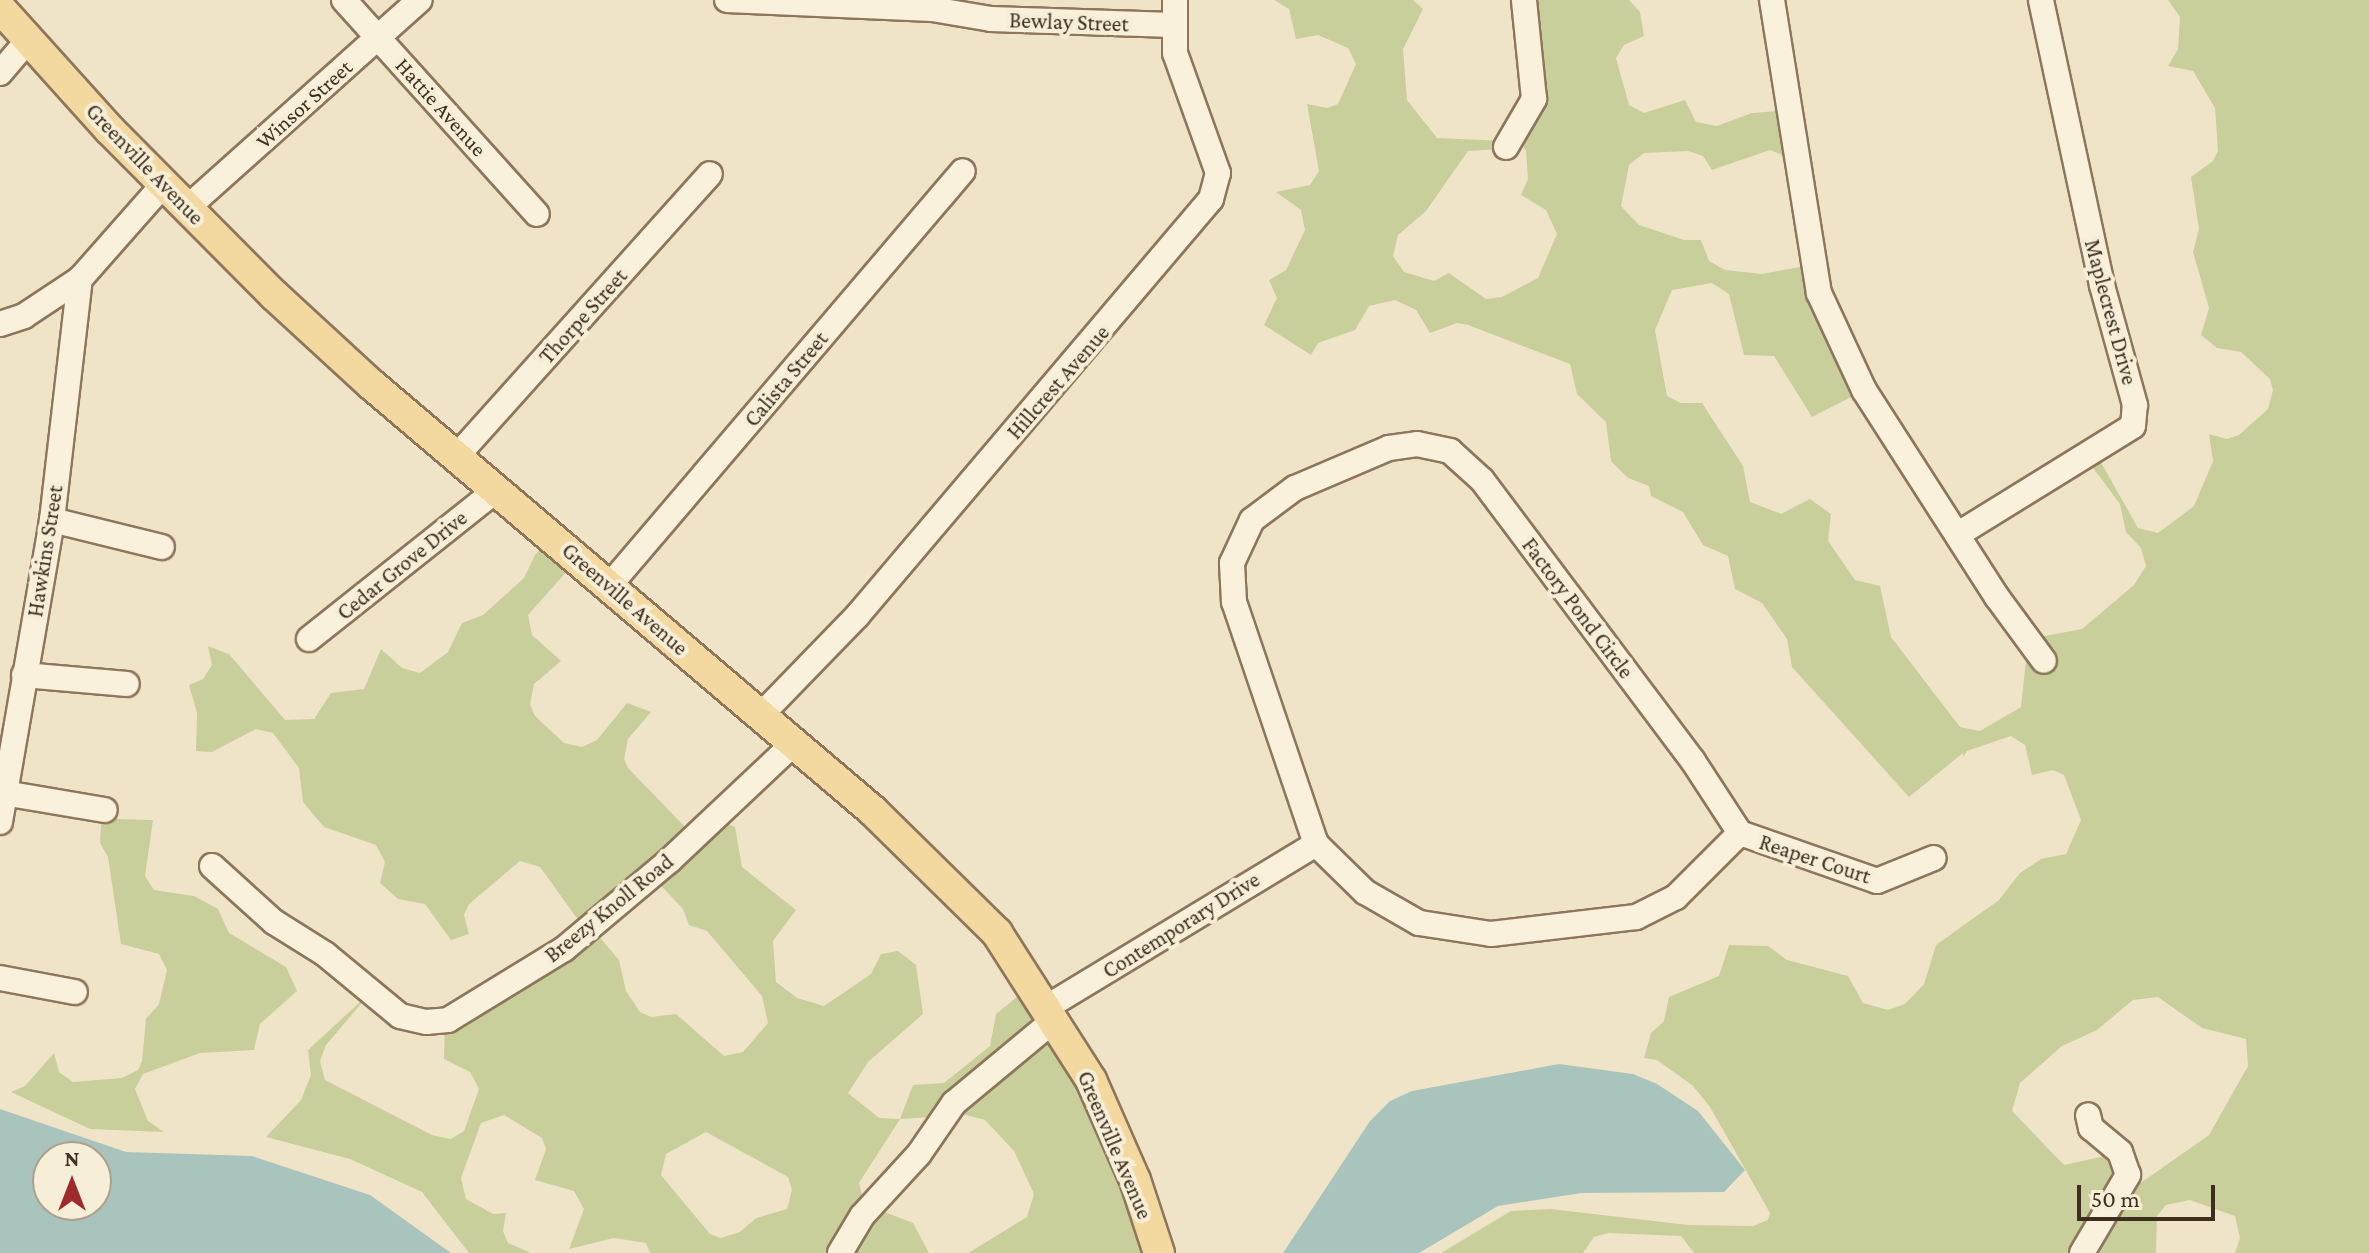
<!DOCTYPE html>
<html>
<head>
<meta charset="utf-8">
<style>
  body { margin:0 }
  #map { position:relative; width:2369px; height:1253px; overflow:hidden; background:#f0e4c8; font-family:"Crimson Pro",serif }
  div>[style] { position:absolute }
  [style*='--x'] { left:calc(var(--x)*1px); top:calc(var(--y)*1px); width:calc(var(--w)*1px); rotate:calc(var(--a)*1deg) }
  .green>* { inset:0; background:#c9cf9b }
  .water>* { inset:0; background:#a9c4bc }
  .roads { filter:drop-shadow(2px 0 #8d765c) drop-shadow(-2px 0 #8d765c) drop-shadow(0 2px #8d765c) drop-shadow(0 -2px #8d765c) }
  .minor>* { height:24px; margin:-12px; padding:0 12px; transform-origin:12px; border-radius:12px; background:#faf1dc }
  .major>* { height:30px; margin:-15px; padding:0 15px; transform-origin:15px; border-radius:15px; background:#f3d9a0 }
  span { translate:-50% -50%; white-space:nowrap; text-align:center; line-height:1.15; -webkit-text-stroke:8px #f7eed8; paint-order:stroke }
  .street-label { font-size:22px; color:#3d2e20 }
  .north { position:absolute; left:32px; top:1141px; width:80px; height:80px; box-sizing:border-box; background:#f7eed8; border:2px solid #ada18e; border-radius:50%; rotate:0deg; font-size:22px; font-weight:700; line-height:32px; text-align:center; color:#3d2e20 }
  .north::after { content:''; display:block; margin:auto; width:28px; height:36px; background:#9e2a2b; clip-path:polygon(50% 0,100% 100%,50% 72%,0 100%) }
  .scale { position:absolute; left:2077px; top:1185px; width:138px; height:36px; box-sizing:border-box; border:4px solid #3d2e20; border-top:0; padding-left:10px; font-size:24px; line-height:28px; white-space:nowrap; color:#3d2e20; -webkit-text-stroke:6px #f7eed8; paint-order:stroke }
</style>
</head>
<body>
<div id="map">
  <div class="green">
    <div style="clip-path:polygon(evenodd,1274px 0,1413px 0,1423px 9px,1403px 49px,1407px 100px,1437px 138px,1506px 141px,1501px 149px,1468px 151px,1426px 211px,1398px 235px,1393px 256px,1404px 272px,1434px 281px,1449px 273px,1486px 299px,1502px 297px,1538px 278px,1557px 234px,1546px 210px,1521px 195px,1528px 179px,1526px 151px,1517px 136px,1534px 96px,1524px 0,1629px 0,1640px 12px,1644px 36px,1624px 45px,1616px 58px,1629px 105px,1644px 113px,1685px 100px,1696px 122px,1717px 126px,1752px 113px,1791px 110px,1800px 162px,1770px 150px,1712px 170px,1703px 156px,1688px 151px,1644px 153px,1629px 165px,1621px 206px,1639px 225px,1684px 240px,1701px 240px,1709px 261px,1725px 270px,1762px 274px,1811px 265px,1859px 393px,1812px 417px,1774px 356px,1744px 355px,1729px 294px,1712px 283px,1672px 290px,1655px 330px,1667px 396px,1681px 403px,1702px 403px,1743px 466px,1750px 502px,1781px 514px,1810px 499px,1831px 514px,1828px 541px,1855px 580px,1880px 586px,1891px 637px,1960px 727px,1980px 731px,2021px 707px,2026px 660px,2034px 638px,2082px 629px,2134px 585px,2146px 566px,2141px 548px,2126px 532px,2120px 504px,2084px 456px,2094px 450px,2138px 528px,2158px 533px,2194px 506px,2213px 461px,2209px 434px,2227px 439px,2239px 435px,2268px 409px,2273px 390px,2270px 379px,2241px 352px,2217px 348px,2201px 335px,2209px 308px,2193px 252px,2199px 229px,2191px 177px,2213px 161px,2218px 151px,2215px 108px,2193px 71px,2168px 66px,2178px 49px,2180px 17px,2168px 0,2369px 0,2369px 1253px,2235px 1253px,2240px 1238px,2235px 1216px,2190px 1200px,2166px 1205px,2157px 1216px,2156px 1253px,1694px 1253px,1681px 1236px,1608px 1233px,1594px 1237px,1583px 1253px,1441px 1253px,1511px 1211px,1551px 1209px,1688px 1225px,1753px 1226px,1768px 1220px,1770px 1213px,1710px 1107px,1693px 1086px,1657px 1060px,1644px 1058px,1651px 1033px,1664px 1021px,1669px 997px,1719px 976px,1729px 945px,1768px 946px,1787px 960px,1848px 976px,1863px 1003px,1888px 1010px,1905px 1004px,1924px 984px,1936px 945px,1999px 900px,2020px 873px,2041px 859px,2066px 854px,2081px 820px,2064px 775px,2053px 770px,2032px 775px,2025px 745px,2011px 736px,1967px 751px,1963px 757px,1963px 753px,1909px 797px,1792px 667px,1787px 639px,1762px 603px,1735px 589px,1728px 556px,1703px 545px,1683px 512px,1651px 496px,1649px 486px,1628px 478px,1611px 461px,1606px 422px,1577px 394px,1570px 364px,1468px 325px,1457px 323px,1430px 333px,1416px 310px,1395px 300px,1369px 306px,1355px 330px,1318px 343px,1311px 355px,1264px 325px,1277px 298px,1269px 280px,1286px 270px,1305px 230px,1301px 210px,1276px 192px,1310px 185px,1319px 171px,1307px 104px,1327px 108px,1338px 104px,1356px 64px,1348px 48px,1318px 35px,1296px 39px,1289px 9px,1274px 0,2158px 997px,2202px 1028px,2246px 1039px,2248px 1066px,2209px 1135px,2125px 1194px,2109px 1155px,2064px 1165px,2012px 1111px,2020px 1083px,2062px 1046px,2097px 1030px,2133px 1000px,2158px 997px)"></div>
    <div style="clip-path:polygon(evenodd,553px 536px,577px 560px,528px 615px,532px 635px,561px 661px,534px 684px,530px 704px,535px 716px,564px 743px,582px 747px,597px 740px,627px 703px,651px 712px,628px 739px,624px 759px,628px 768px,692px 834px,714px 817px,735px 827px,742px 867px,796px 910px,773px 941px,776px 982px,797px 998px,824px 1006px,871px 974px,881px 954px,898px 951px,916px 965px,923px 1014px,868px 1062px,848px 1093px,879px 1118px,900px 1119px,913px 1085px,944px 1083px,990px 1046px,996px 1014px,1032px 985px,1159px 1253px,968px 1253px,1027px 1217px,1034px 1194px,1014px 1151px,985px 1120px,966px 1115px,900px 1119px,859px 1183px,864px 1204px,913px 1223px,929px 1253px,650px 1253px,646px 1243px,614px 1238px,569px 1249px,584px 1209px,574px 1191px,535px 1180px,546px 1149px,542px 1138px,504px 1115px,481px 1123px,461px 1178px,466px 1199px,493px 1214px,506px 1213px,503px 1231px,508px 1243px,531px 1253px,469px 1253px,422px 1192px,350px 1159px,266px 1137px,301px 1100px,311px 1075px,308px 1050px,372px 991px,326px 1045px,320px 1061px,325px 1080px,432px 1135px,451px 1139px,464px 1131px,479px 1089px,470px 1072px,444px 1059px,445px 1018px,584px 928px,540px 867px,520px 861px,469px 904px,464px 915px,469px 934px,451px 940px,425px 904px,398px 899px,380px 883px,385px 862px,376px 845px,324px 827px,303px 802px,299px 768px,273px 733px,256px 729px,212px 752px,196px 751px,197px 713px,189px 685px,203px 679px,212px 665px,208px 646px,229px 654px,285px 720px,314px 719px,331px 693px,364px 689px,381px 649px,402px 668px,420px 673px,448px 652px,462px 623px,483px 615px,524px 578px,535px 555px,553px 536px,651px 875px,683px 909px,689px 925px,707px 931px,762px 996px,768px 1023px,743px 1052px,724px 1056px,676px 1014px,651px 1017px,640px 1012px,626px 991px,619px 960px,591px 927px,651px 875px,553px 536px,706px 1132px,788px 1177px,792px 1190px,787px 1209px,756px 1218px,740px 1232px,721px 1238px,710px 1234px,661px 1175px,666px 1154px,706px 1132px)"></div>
    <div style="clip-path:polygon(102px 807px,117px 819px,153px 820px,145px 876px,154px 890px,194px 896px,218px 909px,229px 933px,286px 967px,297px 991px,260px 1024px,254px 1050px,200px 1053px,143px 1074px,135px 1089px,148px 1121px,164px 1132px,90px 1129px,11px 1092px,25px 1086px,54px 1053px,59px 1072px,73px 1082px,122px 1078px,138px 1070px,142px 1061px,146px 1019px,159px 1004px,167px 970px,159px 954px,121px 944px,108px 857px,100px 843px)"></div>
  </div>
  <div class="water">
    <div style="clip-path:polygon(1559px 1064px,1633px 1074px,1657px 1084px,1698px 1111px,1745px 1170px,1724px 1192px,1581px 1193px,1498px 1206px,1419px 1253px,1283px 1253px,1370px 1121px,1390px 1101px,1412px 1091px)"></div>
    <div style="clip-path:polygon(evenodd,0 1109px,126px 1152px,252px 1156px,370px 1195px,451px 1253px,0 1253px,0 1109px,96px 1157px,96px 1205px,48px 1205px,48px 1157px,96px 1157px)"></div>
  </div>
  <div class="roads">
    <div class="minor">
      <div style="--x:344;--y:0;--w:288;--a:48"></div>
      <div style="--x:727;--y:0;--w:205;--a:2.5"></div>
      <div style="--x:932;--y:9;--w:60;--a:9.6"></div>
      <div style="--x:991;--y:19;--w:182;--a:1.9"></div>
      <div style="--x:1772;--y:0;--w:297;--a:80.9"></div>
      <div style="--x:1819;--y:293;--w:107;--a:65.1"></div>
      <div style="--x:1864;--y:390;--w:246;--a:57.3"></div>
      <div style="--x:1997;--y:597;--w:79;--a:53.7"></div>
      <div style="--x:0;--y:73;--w:45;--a:-49.5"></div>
      <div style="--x:1506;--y:147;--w:56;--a:-59.7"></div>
      <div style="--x:1534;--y:99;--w:100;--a:-95.8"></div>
      <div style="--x:187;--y:208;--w:312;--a:-41.8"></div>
      <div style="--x:0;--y:324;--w:25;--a:-18"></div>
      <div style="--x:24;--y:316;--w:67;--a:-33.5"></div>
      <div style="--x:80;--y:279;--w:125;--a:-48.6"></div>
      <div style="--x:1417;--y:444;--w:34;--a:12"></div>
      <div style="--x:1450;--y:451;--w:43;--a:42.2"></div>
      <div style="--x:1482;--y:480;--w:351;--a:53.1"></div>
      <div style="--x:1693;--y:761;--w:86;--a:56.9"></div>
      <div style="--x:1740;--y:833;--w:91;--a:135"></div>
      <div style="--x:1676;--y:897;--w:45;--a:153.4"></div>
      <div style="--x:1636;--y:917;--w:146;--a:173.3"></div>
      <div style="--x:1491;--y:934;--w:73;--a:-171.3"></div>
      <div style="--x:1419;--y:923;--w:62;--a:-150.1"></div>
      <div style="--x:1365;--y:892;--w:69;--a:-135.6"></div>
      <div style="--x:1316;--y:844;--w:256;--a:-108.7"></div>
      <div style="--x:1234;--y:602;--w:39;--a:-93"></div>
      <div style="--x:1232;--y:563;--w:47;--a:-65.1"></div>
      <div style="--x:1252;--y:520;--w:54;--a:-36.7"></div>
      <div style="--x:1295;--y:488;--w:102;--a:-23.1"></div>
      <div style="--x:1389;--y:448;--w:28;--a:-8"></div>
      <div style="--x:456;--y:457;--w:380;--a:-48.1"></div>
      <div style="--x:52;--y:520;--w:113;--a:13.8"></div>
      <div style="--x:1960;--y:533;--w:203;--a:-31.7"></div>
      <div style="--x:2133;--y:426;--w:21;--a:-85"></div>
      <div style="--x:2135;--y:405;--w:124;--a:-105.4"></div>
      <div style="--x:2102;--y:285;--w:291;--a:-102.1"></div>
      <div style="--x:609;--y:586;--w:545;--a:-49.54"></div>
      <div style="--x:309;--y:639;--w:239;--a:-38.5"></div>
      <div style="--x:24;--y:675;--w:103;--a:5"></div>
      <div style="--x:761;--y:715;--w:138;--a:-45.9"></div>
      <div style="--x:857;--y:616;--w:547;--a:-49.67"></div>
      <div style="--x:1211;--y:199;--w:27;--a:-75"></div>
      <div style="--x:1218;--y:173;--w:127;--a:-109.7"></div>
      <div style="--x:1175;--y:53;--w:53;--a:-90"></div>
      <div style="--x:4;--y:793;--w:102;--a:9.6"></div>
      <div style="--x:0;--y:822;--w:306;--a:-80.2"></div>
      <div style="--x:52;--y:520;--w:243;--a:-83.4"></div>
      <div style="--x:1740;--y:833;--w:145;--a:19.3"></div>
      <div style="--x:1877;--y:881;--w:61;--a:-22"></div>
      <div style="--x:212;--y:866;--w:84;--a:42.1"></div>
      <div style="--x:274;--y:922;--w:60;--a:32.1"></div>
      <div style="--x:325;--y:954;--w:97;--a:39.6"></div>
      <div style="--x:400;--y:1016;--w:27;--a:13"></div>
      <div style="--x:426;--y:1022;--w:22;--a:-5"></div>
      <div style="--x:448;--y:1020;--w:136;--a:-31.5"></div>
      <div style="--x:564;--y:949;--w:138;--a:-40"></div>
      <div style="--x:670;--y:860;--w:170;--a:-43.3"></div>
      <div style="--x:0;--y:978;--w:76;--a:10.6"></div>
      <div style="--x:1047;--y:1007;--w:315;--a:-31.2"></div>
      <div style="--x:840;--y:1253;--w:43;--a:-59.3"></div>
      <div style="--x:862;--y:1216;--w:84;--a:-47.4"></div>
      <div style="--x:919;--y:1154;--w:62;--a:-55.5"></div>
      <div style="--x:954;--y:1103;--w:131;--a:-39.7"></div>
      <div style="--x:2082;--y:1253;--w:91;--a:-59.5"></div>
      <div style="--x:2128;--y:1175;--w:24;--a:-109"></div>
      <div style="--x:2120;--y:1152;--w:38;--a:-140"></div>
      <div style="--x:2091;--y:1128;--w:13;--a:-103"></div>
    </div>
    <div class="major">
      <div style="--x:0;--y:8;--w:164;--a:48"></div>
      <div style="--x:110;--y:130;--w:233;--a:45.2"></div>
      <div style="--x:274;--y:295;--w:133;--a:42.6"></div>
      <div style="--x:372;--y:385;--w:658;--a:40.37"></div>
      <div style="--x:873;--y:811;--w:174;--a:44.5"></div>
      <div style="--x:997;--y:933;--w:174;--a:57.4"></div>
      <div style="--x:1091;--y:1080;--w:109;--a:66.3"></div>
      <div style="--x:1135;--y:1180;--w:77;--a:71.8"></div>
    </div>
  </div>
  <div class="street-label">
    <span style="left:1069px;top:22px;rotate:2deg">Bewlay Street</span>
    <span style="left:304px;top:104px;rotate:-42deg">Winsor Street</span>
    <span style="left:441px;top:107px;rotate:48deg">Hattie Avenue</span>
    <span style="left:145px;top:164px;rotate:46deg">Greenville Avenue</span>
    <span style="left:2111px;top:312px;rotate:75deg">Maplecrest Drive</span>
    <span style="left:583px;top:316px;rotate:-48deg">Thorpe Street</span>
    <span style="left:786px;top:379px;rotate:-50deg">Calista Street</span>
    <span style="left:1058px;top:382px;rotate:-49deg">Hillcrest Avenue</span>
    <span style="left:45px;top:551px;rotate:-81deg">Hawkins Street</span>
    <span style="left:402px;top:565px;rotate:-39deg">Cedar Grove Drive</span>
    <span style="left:625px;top:599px;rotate:41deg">Greenville Avenue</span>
    <span style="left:1578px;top:608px;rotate:53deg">Factory Pond Circle</span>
    <span style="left:1815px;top:859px;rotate:18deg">Reaper Court</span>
    <span style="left:609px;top:908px;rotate:-39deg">Breezy Knoll Road</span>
    <span style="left:1181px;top:925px;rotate:-32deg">Contemporary Drive</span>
    <span style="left:1115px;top:1145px;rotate:67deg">Greenville Avenue</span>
  </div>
  <div class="north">N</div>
  <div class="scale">50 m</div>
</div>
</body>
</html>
